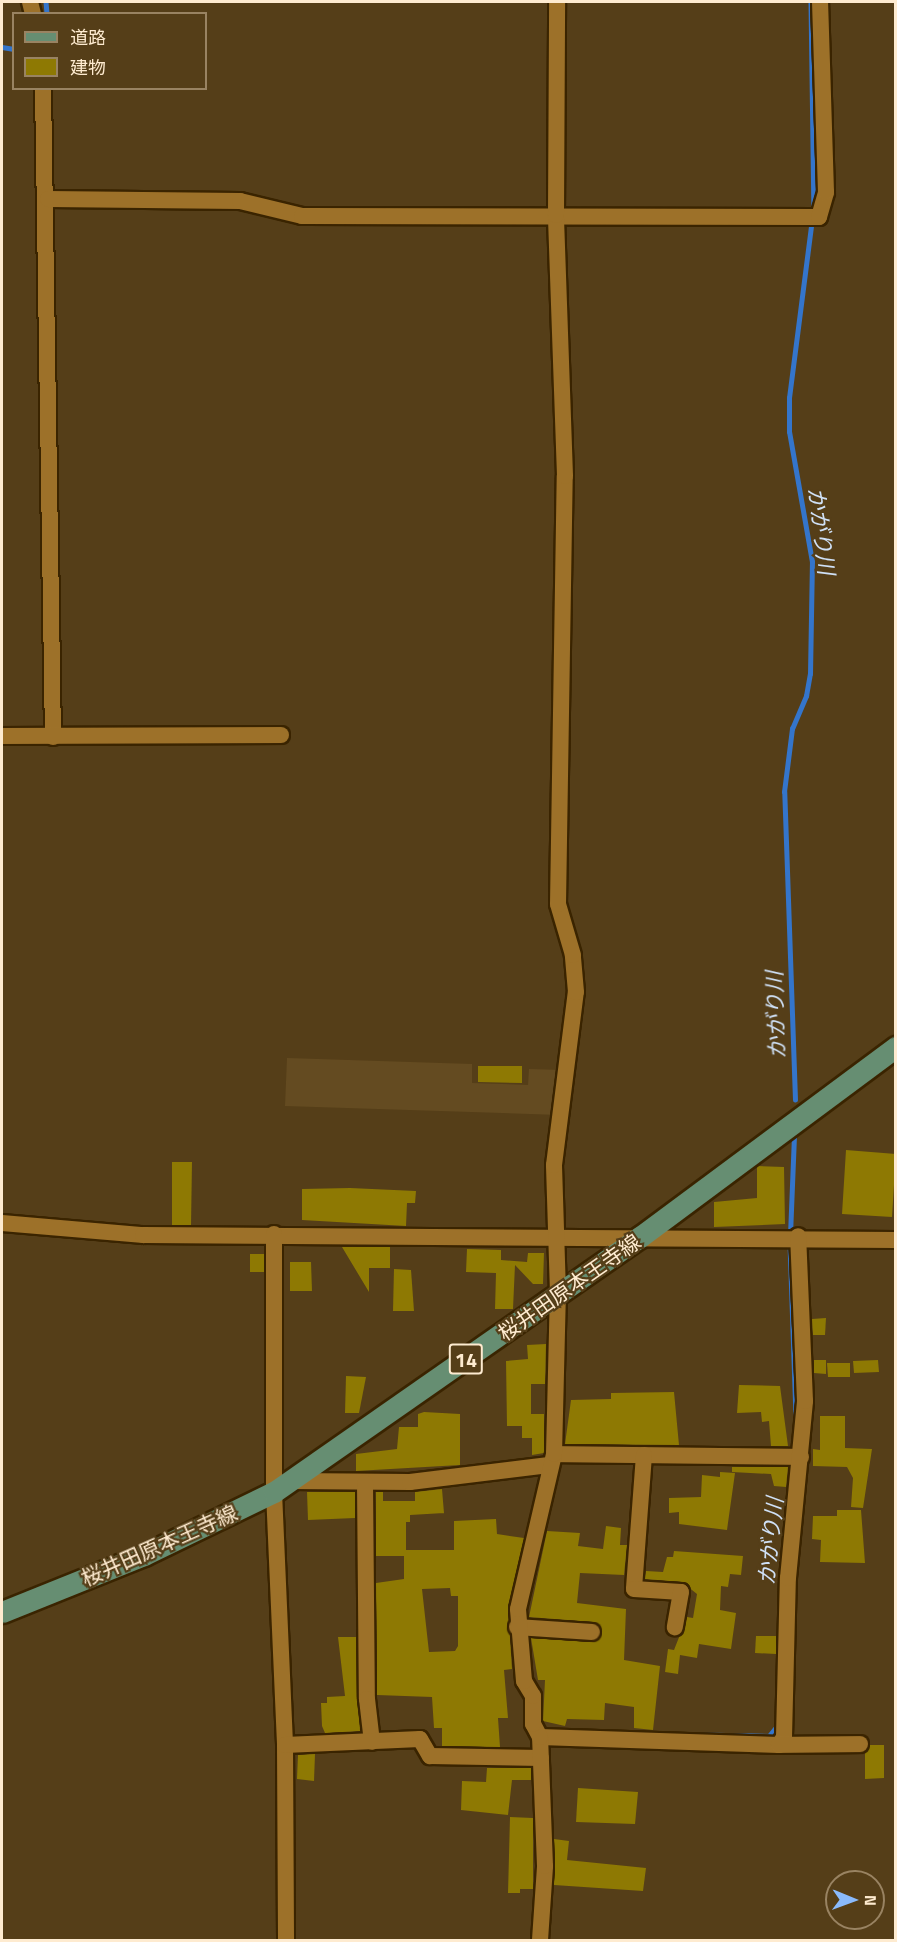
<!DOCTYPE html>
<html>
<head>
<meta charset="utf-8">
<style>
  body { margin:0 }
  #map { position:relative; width:897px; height:1942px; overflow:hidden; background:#553e18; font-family:"Titillium Web","Noto Sans JP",sans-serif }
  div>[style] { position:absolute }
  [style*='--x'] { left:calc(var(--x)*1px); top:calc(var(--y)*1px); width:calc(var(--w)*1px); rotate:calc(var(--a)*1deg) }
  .built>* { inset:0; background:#644b21 }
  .stream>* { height:4.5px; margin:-2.25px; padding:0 2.25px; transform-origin:2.25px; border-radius:2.25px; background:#3475cb }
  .building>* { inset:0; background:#8e7903 }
  .roads { filter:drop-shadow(2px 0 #3a2400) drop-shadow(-2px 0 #3a2400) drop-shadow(0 2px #3a2400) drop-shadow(0 -2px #3a2400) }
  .minor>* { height:16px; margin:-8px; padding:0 8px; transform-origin:8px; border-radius:8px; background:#9d7129 }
  .major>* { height:21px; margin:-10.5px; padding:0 10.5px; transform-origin:10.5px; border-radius:10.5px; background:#668e72 }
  span { translate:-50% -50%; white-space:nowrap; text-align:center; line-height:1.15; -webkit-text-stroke:4.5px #553e18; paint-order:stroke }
  .shield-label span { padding:2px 4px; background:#553e18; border:2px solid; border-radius:4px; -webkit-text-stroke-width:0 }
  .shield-label { font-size:20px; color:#feebd0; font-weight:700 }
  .street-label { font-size:21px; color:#feebd0 }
  .water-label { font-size:22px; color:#d0e1f7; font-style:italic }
  .frame { position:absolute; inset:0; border:3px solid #feebd0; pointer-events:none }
  .legend { position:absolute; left:12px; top:12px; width:195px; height:78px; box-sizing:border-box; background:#553e18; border:2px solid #998362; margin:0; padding:8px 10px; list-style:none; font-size:18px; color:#feebd0 }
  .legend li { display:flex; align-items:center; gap:12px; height:30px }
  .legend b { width:30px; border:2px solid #998362 }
  .north { position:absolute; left:825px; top:1870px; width:60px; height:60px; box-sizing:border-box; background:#553e18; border:2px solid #998362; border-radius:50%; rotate:91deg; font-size:16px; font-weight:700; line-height:24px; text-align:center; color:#feebd0 }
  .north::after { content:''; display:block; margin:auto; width:21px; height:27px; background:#8abafc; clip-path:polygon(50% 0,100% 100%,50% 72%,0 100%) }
</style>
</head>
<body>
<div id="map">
  <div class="built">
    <div style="clip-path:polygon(287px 1058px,472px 1064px,472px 1083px,528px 1085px,529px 1069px,562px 1070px,560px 1115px,285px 1106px)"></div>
  </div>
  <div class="stream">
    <div style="--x:46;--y:2;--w:12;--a:85"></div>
    <div style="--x:811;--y:2;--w:206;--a:89.2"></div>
    <div style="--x:2;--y:47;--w:12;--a:9"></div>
    <div style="--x:795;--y:1100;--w:308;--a:-92"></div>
    <div style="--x:784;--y:792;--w:64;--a:-82.8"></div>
    <div style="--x:792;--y:729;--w:36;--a:-67"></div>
    <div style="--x:806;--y:696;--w:22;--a:-80"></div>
    <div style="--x:810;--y:674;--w:112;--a:-89"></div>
    <div style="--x:812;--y:562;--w:132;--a:-100"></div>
    <div style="--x:789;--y:432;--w:34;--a:-90"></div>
    <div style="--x:789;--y:398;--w:180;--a:-82.7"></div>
    <div style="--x:790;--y:1235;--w:98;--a:-87.7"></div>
    <div style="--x:790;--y:1244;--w:171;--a:88"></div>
    <div style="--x:675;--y:1734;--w:94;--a:1.2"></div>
    <div style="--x:769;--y:1736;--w:14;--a:-51"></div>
  </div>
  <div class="building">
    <div style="clip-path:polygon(478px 1066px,522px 1066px,522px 1083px,478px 1082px)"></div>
    <div style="clip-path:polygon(846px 1150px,896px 1154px,892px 1217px,842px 1214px)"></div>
    <div style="clip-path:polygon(172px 1162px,192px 1162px,191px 1225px,172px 1225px)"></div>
    <div style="clip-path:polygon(757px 1166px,784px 1167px,785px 1224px,714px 1227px,714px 1202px,757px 1198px)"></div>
    <div style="clip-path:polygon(350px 1188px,416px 1191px,415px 1203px,407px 1203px,406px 1226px,302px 1220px,302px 1189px)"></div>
    <div style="clip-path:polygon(342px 1247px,390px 1247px,390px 1268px,369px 1268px,369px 1292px)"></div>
    <div style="clip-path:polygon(467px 1249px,501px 1250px,501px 1260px,527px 1262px,528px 1253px,544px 1253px,543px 1284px,533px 1284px,515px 1265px,513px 1309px,495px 1309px,496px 1273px,466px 1272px)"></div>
    <div style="clip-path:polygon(250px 1254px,264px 1254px,264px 1272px,250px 1272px)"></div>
    <div style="clip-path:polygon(290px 1262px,311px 1262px,312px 1291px,290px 1291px)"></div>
    <div style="clip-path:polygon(394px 1269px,411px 1270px,414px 1311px,393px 1311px)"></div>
    <div style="clip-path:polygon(826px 1318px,825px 1335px,813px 1335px,812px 1319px)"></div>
    <div style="clip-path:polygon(546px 1344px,545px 1384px,531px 1384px,531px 1414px,544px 1414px,544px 1453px,532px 1455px,532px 1438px,522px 1438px,522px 1426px,507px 1426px,506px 1361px,528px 1359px,527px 1345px)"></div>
    <div style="clip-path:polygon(814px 1360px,826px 1360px,826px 1374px,814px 1373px)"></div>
    <div style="clip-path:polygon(878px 1360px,879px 1372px,854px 1373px,853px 1361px)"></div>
    <div style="clip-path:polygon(827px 1363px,850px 1363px,850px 1377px,828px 1377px)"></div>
    <div style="clip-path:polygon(346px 1376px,366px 1377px,359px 1413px,345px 1413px)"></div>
    <div style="clip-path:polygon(739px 1385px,780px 1386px,788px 1446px,771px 1446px,769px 1421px,762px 1422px,761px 1412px,737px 1413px)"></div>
    <div style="clip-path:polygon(674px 1392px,679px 1445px,565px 1444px,571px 1400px,611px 1399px,611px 1393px)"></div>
    <div style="clip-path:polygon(424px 1412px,460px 1414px,460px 1465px,356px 1471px,356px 1454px,397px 1449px,399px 1427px,418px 1427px,418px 1414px)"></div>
    <div style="clip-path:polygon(820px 1416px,845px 1416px,845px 1448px,872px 1449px,863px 1508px,851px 1507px,853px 1478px,847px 1467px,813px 1466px,813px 1449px,820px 1450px)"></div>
    <div style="clip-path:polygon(732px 1467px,788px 1467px,786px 1487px,774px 1486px,771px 1474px,732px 1472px)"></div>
    <div style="clip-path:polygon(720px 1472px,735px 1473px,727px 1530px,679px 1524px,679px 1512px,669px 1513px,669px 1498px,701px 1497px,702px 1475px,720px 1477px)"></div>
    <div style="clip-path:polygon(evenodd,442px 1489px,444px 1513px,410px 1515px,410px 1522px,406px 1522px,406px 1550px,454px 1550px,454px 1521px,496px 1519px,497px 1534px,524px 1538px,508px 1607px,512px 1669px,504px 1670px,508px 1718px,498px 1718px,500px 1747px,442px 1746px,442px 1728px,434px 1728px,432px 1697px,377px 1695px,376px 1583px,404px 1579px,404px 1556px,376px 1556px,376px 1492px,383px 1492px,383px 1501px,415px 1501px,415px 1492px,442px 1489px,450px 1588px,451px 1596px,458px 1596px,458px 1646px,455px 1651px,429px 1652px,422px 1589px,450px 1588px)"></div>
    <div style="clip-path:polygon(307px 1492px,355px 1492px,355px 1518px,308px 1520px)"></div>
    <div style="clip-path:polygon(837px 1510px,861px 1510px,865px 1563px,820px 1562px,821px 1540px,812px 1539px,813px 1516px,837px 1516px)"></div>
    <div style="clip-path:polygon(606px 1526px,621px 1528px,620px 1545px,627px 1545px,624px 1575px,580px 1573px,577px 1603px,626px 1609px,624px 1660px,660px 1666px,653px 1730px,634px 1728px,634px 1707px,605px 1703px,604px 1720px,567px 1719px,565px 1726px,543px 1721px,545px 1680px,538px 1680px,531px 1638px,592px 1642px,602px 1632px,593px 1622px,529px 1617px,547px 1531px,580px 1533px,578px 1546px,603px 1549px)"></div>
    <div style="clip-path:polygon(674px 1551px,743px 1556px,741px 1575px,730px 1574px,728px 1587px,721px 1586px,720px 1610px,736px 1613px,731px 1649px,699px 1644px,697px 1658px,680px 1655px,678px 1674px,665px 1672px,668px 1649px,674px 1650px,687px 1617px,693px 1618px,697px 1594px,682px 1582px,645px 1579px,646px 1571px,663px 1572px,667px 1557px,673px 1557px)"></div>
    <div style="clip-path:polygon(756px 1636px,776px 1636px,776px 1654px,755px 1653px)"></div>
    <div style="clip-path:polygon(338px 1637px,356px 1637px,360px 1731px,325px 1733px,322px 1726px,321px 1703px,327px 1703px,327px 1697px,345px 1696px)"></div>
    <div style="clip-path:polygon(870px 1745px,884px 1745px,884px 1778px,865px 1779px,865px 1753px)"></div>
    <div style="clip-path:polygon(315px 1754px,314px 1781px,297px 1779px,298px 1755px)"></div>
    <div style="clip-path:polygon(487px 1768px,531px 1768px,531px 1780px,512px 1780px,508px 1815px,461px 1810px,462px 1781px,486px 1782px)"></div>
    <div style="clip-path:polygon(578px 1788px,638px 1792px,635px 1824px,576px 1822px)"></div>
    <div style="clip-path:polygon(510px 1817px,533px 1818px,533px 1889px,520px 1889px,520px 1893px,508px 1893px)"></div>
    <div style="clip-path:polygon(554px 1839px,569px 1841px,567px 1860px,646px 1868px,643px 1891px,554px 1885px)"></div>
  </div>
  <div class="roads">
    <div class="minor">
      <div style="--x:30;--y:2;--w:12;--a:76"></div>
      <div style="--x:43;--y:88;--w:649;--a:89.12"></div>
      <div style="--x:48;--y:199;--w:192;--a:0.6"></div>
      <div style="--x:240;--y:201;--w:64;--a:13.6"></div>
      <div style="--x:302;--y:216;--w:517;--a:0.11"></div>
      <div style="--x:819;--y:217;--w:26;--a:-74"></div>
      <div style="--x:826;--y:192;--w:190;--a:-91.8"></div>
      <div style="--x:2;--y:736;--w:279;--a:-0.2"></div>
      <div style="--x:2;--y:1223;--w:142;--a:4.9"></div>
      <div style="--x:143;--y:1235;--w:753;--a:0.38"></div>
      <div style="--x:274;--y:1234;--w:258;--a:90"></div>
      <div style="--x:274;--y:1492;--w:253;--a:87.5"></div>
      <div style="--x:285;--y:1745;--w:195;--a:89.7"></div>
      <div style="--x:554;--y:1454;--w:247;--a:0.7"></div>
      <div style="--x:644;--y:1455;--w:134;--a:94.3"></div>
      <div style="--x:634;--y:1589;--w:47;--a:3.7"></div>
      <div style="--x:681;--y:1592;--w:36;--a:100"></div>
      <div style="--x:291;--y:1481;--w:119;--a:0.5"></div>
      <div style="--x:410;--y:1482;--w:140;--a:-7"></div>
      <div style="--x:365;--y:1483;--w:216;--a:89.5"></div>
      <div style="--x:367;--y:1699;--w:43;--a:83.4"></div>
      <div style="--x:517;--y:1627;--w:75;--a:3.8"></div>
      <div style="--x:540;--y:1737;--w:239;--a:1.9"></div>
      <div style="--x:779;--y:1745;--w:9;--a:-58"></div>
      <div style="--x:784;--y:1737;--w:159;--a:-88.6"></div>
      <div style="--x:788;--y:1578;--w:178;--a:-84.5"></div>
      <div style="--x:805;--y:1401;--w:165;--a:-92.4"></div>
      <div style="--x:285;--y:1745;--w:135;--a:-2.5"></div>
      <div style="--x:420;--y:1739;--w:20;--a:60"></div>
      <div style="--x:430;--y:1756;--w:111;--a:1"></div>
      <div style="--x:779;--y:1745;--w:81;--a:-0.7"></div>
      <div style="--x:540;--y:1940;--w:74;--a:-86.1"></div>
      <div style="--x:545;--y:1866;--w:129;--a:-92.2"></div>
      <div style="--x:540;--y:1737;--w:15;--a:-118"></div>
      <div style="--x:533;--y:1724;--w:28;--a:-90"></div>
      <div style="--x:533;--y:1696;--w:17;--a:-121"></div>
      <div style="--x:524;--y:1681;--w:72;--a:-94.8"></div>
      <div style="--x:518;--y:1609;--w:159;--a:-76.9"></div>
      <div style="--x:554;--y:1454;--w:161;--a:-88.6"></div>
      <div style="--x:558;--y:1293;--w:128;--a:-91.8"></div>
      <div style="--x:554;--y:1165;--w:174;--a:-82.8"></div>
      <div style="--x:576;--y:992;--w:37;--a:-95"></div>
      <div style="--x:573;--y:955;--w:53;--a:-106.4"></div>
      <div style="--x:558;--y:904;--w:428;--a:-89.1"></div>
      <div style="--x:565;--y:476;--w:261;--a:-92"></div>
      <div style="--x:556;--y:215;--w:213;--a:-89.7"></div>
    </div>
    <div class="major">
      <div style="--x:2;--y:1612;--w:153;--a:-21.9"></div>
      <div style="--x:144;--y:1555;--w:144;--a:-25.9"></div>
      <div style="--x:274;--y:1492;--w:446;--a:-34.9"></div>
      <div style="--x:640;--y:1237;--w:319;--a:-36.6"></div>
    </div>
  </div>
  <div class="shield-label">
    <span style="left:466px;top:1359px">14</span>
  </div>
  <div class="street-label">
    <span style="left:569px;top:1287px;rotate:-35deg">桜井田原本王寺線</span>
    <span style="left:159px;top:1545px;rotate:-24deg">桜井田原本王寺線</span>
  </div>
  <div class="water-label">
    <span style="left:821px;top:531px;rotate:83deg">かがり川</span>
    <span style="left:776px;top:1015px;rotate:-92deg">かがり川</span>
    <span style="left:771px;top:1541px;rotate:-84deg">かがり川</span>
  </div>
  <div class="frame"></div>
  <ul class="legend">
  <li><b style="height:8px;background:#668e72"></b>道路</li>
  <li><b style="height:16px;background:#8e7903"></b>建物</li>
  </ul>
  <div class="north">N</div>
</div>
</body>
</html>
